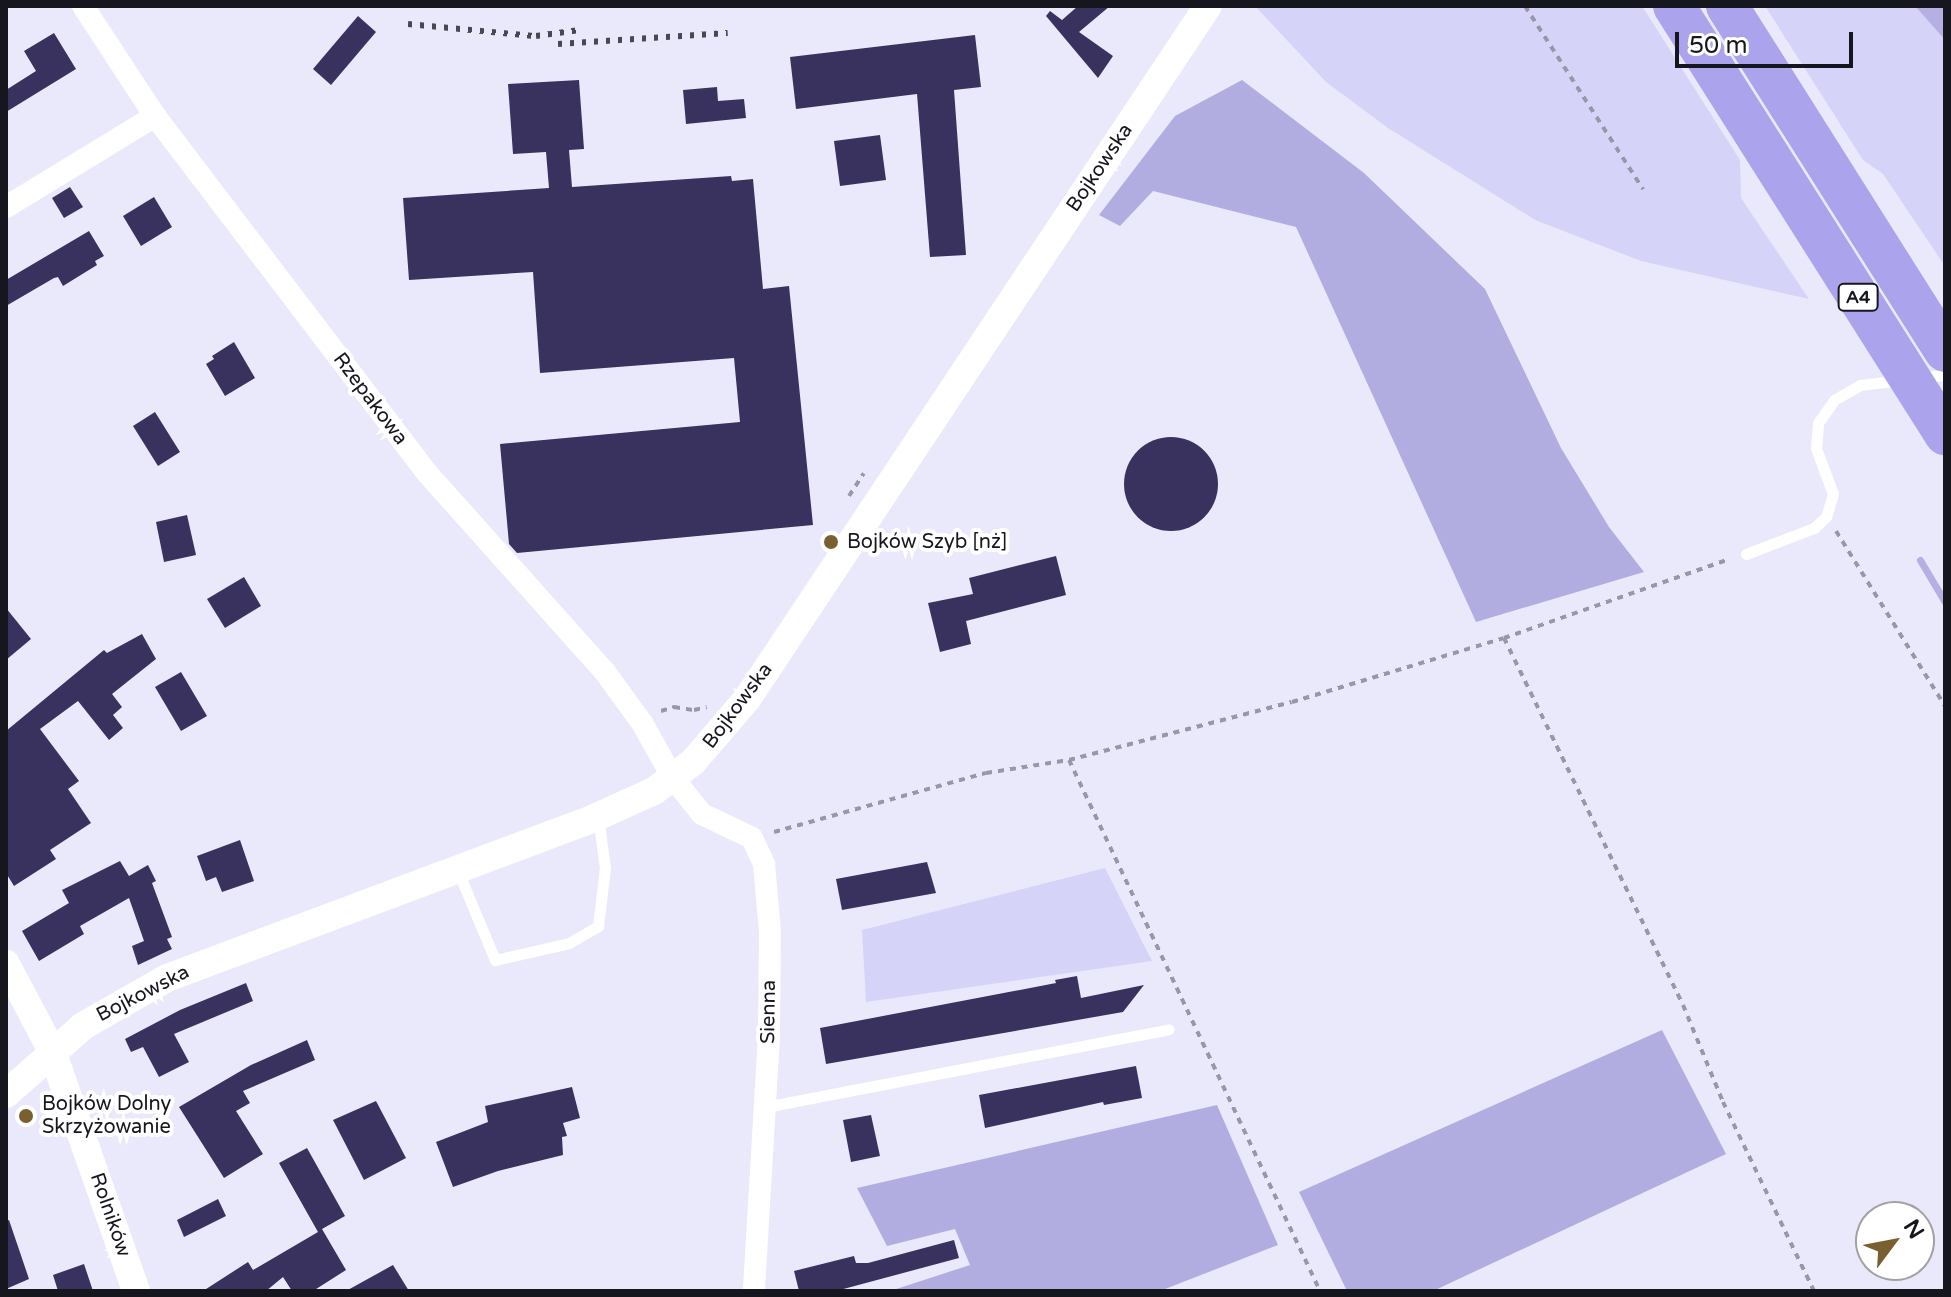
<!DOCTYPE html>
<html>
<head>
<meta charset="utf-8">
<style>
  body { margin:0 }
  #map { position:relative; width:1951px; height:1297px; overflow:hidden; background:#eae9fb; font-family:"Varela Round",sans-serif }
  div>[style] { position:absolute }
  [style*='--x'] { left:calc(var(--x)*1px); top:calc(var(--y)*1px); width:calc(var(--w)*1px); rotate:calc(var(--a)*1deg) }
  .green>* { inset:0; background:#d6d3f8 }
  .forest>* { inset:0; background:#b2ade1 }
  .water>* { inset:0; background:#b5b0e4 }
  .stream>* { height:7px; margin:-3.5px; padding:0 3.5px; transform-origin:3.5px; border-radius:3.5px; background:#b5b0e4 }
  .building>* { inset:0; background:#39325e }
  .round { border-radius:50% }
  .path>* { height:4px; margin-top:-2px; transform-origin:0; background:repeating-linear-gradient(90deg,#9897a5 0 6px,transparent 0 12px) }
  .service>* { height:11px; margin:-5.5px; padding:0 5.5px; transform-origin:5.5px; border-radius:5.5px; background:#fff }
  .minor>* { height:22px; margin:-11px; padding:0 11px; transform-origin:11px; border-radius:11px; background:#fff }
  .tertiary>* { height:28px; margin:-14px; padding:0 14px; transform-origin:14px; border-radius:14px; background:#fff }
  .motorway>* { height:42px; margin:-21px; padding:0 21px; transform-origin:21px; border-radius:21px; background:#aca3ed }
  .rail>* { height:6px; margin-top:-3px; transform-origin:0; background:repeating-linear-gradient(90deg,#484852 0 4px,transparent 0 12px) }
  .dots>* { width:22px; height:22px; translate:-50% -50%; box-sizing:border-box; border:4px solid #fff; border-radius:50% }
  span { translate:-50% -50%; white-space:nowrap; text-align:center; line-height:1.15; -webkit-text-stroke:8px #fff; paint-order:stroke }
  .shield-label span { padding:2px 6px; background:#fff; border:2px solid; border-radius:6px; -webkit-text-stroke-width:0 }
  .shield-label { font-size:18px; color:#16161e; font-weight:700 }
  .street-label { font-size:20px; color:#16161e }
  .poi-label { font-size:20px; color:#16161e }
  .left { translate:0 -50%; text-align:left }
  .frame { position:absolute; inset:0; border:8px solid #16161e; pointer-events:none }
  .north { position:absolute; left:1855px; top:1201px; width:80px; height:80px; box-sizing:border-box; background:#fff; border:2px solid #a2a2a5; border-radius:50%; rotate:58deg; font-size:22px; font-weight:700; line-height:32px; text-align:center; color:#16161e }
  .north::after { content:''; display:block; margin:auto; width:28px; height:36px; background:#7a5f31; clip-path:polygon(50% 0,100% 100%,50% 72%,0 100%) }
  .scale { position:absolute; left:1675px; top:32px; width:178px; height:36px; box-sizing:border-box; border:4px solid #16161e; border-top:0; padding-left:10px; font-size:24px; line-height:28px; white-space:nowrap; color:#16161e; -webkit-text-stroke:6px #fff; paint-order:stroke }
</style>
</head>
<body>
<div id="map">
  <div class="green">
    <div style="clip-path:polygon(1255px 6px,1642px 6px,1740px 160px,1741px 198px,1809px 299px,1641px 261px,1535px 220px,1388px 128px,1326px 82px)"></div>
    <div style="clip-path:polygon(1765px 6px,1915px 6px,1945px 40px,1945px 266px,1883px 174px,1863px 160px)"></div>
    <div style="clip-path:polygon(1105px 868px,1152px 961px,866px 1002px,862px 930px)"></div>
  </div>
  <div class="forest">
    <div style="clip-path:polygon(1242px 80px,1364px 173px,1485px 289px,1561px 448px,1609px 527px,1644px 572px,1476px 622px,1296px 227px,1153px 191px,1120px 226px,1099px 215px,1175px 116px)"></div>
    <div style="clip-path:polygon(1662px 1030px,1726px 1154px,1433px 1291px,1347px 1291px,1299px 1192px)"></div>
    <div style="clip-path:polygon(1217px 1105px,1278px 1245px,1160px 1291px,890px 1291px,970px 1265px,955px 1229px,887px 1246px,857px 1188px)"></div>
  </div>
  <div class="water">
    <div style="clip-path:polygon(1915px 6px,1945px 6px,1945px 40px)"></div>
  </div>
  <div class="stream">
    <div style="--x:1920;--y:560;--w:49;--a:59.2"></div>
  </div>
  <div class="building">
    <div style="clip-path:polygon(1078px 6px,1110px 6px,1079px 32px,1113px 56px,1098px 78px,1046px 16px,1050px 11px,1062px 20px)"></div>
    <div style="clip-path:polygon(358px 16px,376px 32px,331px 85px,313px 69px)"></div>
    <div style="clip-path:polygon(54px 33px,76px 69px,6px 112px,6px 90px,36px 71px,24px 51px)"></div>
    <div style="clip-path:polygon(975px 35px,981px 87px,954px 90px,966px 255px,930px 257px,917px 94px,796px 109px,790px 57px)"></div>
    <div style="clip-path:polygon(579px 80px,584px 149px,569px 150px,572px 187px,731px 176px,732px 181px,753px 179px,763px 289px,789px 286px,813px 525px,517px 553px,509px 544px,500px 444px,740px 422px,734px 358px,540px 373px,533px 272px,409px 280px,403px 198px,549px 188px,546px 152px,513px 154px,508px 84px)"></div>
    <div style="clip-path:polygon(717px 87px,718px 101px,744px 99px,746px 118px,686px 124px,683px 90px)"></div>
    <div style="clip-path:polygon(880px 135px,886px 180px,840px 186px,834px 141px)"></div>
    <div style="clip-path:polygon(70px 187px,83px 207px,64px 218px,52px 198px)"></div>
    <div style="clip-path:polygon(154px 197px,172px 227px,141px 246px,123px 216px)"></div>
    <div style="clip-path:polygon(89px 231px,104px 256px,95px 261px,97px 265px,63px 286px,58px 277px,54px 278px,6px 306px,6px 280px)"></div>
    <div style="clip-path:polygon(234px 342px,255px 378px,225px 396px,206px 364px,214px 359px,212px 356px)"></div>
    <div style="clip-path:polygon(155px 412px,180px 452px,158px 466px,133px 426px)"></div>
    <div class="round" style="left:1124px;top:437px;width:94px;height:94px"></div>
    <div style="clip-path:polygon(187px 515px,196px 555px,164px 562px,156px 522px)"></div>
    <div style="clip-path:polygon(1056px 556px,1066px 595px,966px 621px,971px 644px,940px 652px,928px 603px,973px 594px,969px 578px)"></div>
    <div style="clip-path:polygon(244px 577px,261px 606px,225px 628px,207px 599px)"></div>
    <div style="clip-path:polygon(6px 608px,31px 639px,6px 660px)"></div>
    <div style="clip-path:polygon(142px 634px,156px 659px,112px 694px,122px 707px,113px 715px,123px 728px,109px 740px,78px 701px,40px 729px,79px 781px,68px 789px,91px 823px,50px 850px,56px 859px,14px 886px,6px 873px,6px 731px,104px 650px,107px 653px)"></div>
    <div style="clip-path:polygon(181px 672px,207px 716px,181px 731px,155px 687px)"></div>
    <div style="clip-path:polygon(240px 840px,254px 881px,222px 892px,216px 877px,206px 881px,197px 856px)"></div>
    <div style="clip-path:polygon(120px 861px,129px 876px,148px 865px,156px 881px,152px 883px,172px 937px,167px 939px,172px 949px,138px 965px,132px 946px,144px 941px,129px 898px,80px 926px,84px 934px,39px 961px,22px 931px,69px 903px,62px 890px)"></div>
    <div style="clip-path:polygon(927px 862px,936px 893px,842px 910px,836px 879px)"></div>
    <div style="clip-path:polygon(1077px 976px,1081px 998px,1144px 985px,1123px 1012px,826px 1064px,820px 1028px,1056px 983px,1055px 980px)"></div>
    <div style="clip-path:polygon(246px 983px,253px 1001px,174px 1034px,189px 1062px,159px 1077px,143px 1047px,131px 1052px,125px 1039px,180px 1010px)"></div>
    <div style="clip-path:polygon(307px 1040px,315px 1060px,243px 1091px,250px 1103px,236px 1111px,263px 1154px,224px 1178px,179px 1107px,251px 1065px)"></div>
    <div style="clip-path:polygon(1136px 1066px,1142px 1098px,1104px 1105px,1103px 1102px,985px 1128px,979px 1095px)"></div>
    <div style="clip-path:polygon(572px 1087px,580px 1118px,563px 1123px,567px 1136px,562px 1137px,563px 1155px,498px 1171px,453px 1187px,436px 1142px,488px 1122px,485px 1106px)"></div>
    <div style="clip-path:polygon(376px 1101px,406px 1158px,364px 1180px,333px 1120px)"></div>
    <div style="clip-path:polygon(871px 1115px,880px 1156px,851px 1162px,843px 1120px)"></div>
    <div style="clip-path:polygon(307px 1148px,345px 1216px,322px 1229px,346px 1270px,313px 1291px,292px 1291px,283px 1277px,266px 1291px,203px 1291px,248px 1262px,253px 1270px,318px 1232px,279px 1163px)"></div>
    <div style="clip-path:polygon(218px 1199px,226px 1216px,184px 1237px,177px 1220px)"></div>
    <div style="clip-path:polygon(9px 1220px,29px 1279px,6px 1289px,6px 1221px)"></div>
    <div style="clip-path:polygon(954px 1240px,959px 1258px,836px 1291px,799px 1291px,794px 1271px,854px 1256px,856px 1263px,868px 1263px)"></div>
    <div style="clip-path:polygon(84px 1264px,93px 1291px,58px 1291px,53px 1275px)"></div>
    <div style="clip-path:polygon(393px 1265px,409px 1291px,346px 1291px)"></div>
  </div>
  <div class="path">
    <div style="--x:1525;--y:6;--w:218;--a:57.2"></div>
    <div style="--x:849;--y:496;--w:27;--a:-57"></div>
    <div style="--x:1836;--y:531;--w:206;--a:58.1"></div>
    <div style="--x:1504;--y:638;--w:408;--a:64"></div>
    <div style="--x:1683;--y:1005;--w:105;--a:67.6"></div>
    <div style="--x:1723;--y:1102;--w:210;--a:64.3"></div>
    <div style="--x:661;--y:711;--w:14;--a:-17"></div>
    <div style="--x:674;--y:707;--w:20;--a:9"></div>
    <div style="--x:694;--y:710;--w:13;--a:-13"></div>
    <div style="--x:1069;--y:760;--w:587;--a:64.7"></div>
    <div style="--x:774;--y:832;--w:220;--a:-15.6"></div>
    <div style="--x:986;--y:773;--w:84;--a:-8.9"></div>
    <div style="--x:1069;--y:760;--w:230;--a:-14.6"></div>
    <div style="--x:1292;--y:702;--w:221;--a:-16.8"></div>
    <div style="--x:1504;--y:638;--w:239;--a:-19.3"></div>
  </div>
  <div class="service">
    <div style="--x:1919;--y:378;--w:26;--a:-7"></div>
    <div style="--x:1746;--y:554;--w:73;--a:-20.9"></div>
    <div style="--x:1814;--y:528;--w:16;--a:-43"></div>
    <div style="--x:1826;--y:517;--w:24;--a:-73"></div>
    <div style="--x:1833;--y:494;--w:49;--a:-110.3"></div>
    <div style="--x:1816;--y:448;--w:25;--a:-85"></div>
    <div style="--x:1818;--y:423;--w:28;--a:-55"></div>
    <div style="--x:1834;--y:400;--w:30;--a:-30"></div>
    <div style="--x:1860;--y:385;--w:42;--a:-6.8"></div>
    <div style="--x:457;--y:869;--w:99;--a:67.3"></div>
    <div style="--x:495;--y:960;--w:76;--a:-12.9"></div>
    <div style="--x:569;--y:943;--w:34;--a:-30"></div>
    <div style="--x:598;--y:926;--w:58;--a:-83.1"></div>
    <div style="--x:605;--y:868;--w:51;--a:-97.8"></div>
    <div style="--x:765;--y:1107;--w:411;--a:-10.9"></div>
  </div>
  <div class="minor">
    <div style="--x:83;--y:6;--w:131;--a:56.8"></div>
    <div style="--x:155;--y:116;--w:449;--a:52.7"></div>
    <div style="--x:427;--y:473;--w:267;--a:48.2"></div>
    <div style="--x:605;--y:672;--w:63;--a:54"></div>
    <div style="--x:642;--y:723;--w:63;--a:60.6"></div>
    <div style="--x:673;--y:778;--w:46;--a:51.1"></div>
    <div style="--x:702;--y:814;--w:55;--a:25.6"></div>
    <div style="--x:752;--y:838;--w:29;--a:65"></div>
    <div style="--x:764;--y:864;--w:69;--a:85"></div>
    <div style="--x:770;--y:933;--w:103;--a:90.6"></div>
    <div style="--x:769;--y:1036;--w:255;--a:93.4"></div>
    <div style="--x:6;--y:207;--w:175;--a:-31.4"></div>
  </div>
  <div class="tertiary">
    <div style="--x:6;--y:964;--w:98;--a:62.1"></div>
    <div style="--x:52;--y:1051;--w:254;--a:70.7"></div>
    <div style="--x:6;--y:1094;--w:103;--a:-41.4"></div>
    <div style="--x:83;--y:1026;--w:97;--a:-29.7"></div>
    <div style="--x:167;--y:978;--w:454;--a:-20.5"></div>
    <div style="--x:592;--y:819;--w:68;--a:-24.3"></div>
    <div style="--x:654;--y:791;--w:49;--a:-36.6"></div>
    <div style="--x:693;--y:762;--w:83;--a:-49.4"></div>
    <div style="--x:747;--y:699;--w:832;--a:-56.37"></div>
  </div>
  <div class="motorway">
    <div style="--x:1674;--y:6;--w:507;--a:57.66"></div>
    <div style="--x:1727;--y:6;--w:408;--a:57.7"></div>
  </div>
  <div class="rail">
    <div style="--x:408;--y:24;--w:129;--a:5.4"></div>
    <div style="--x:536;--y:36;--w:44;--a:-7.8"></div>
    <div style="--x:558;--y:44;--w:170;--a:-3.7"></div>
  </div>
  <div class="dots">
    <div style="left:831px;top:542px;background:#7a5f31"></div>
    <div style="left:26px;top:1116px;background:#7a5f31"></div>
  </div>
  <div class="shield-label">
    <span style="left:1858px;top:297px">A4</span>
  </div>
  <div class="street-label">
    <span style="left:1100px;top:168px;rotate:-56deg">Bojkowska</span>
    <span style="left:370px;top:399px;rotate:53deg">Rzepakowa</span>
    <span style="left:738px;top:706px;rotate:-53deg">Bojkowska</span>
    <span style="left:143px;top:994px;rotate:-27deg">Bojkowska</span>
    <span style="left:769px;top:1012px;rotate:-89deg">Sienna</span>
    <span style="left:110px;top:1215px;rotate:71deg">Rolników</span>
  </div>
  <div class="poi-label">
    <span class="left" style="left:847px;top:542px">Bojków Szyb [nż]</span>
    <span class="left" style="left:42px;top:1116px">Bojków Dolny<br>Skrzyżowanie</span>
  </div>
  <div class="frame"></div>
  <div class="north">N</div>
  <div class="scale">50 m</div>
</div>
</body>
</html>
